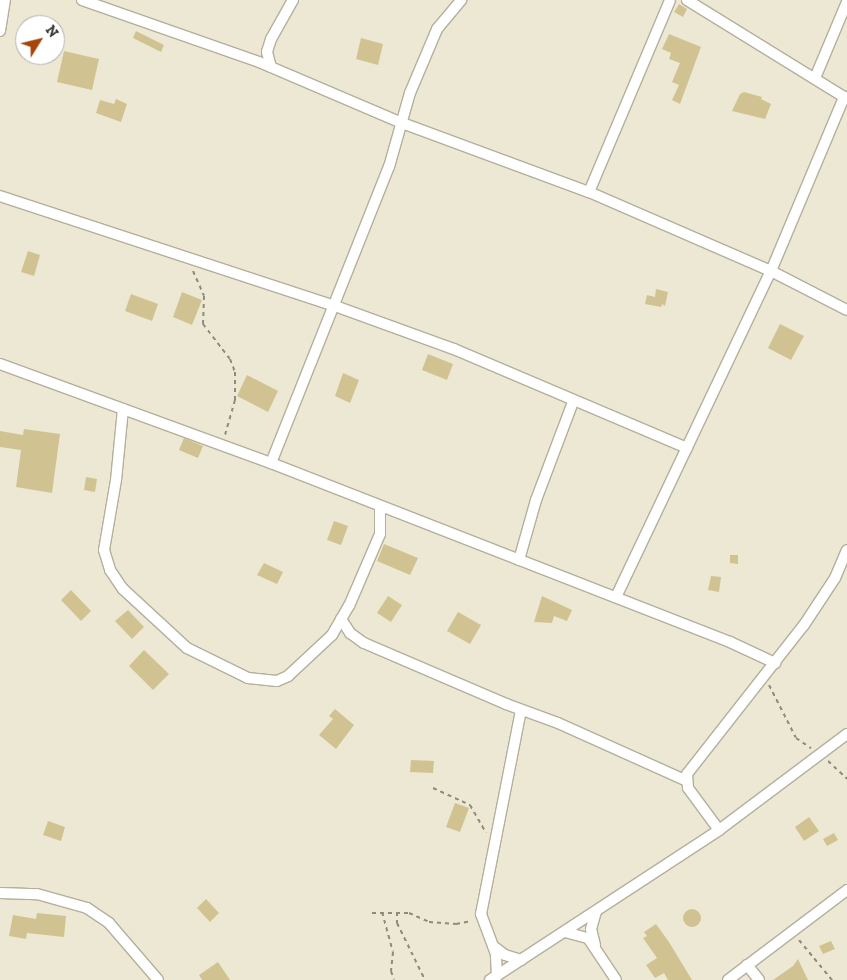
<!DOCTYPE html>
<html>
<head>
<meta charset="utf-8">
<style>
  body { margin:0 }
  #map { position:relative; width:847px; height:980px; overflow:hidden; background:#ede8d4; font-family:"Zilla Slab",serif }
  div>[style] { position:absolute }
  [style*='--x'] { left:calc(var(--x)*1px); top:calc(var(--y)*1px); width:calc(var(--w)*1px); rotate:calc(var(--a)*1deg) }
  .building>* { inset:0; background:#d1c391 }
  .round { border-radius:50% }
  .path>* { height:2px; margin-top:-1px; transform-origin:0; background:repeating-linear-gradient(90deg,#8e8b7d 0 4px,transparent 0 8px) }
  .roads { filter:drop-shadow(1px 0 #b4af9c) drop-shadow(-1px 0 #b4af9c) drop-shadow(0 1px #b4af9c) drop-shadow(0 -1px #b4af9c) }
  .minor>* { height:10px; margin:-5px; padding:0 5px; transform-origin:5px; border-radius:5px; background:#fff }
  span { translate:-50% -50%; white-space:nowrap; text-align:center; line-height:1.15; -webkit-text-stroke:4px #fff; paint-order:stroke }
  .north { position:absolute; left:15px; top:15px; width:50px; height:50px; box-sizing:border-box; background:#fff; border:1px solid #afafab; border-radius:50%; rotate:54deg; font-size:14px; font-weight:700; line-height:20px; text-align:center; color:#38362e }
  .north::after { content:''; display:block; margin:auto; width:18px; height:22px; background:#a84609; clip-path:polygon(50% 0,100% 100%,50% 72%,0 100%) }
</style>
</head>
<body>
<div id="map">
  <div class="building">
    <div style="clip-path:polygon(679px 4px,687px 9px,683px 17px,674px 12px)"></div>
    <div style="clip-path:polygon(136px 31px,164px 45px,161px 52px,133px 38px)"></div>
    <div style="clip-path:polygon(669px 34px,701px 47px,680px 104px,672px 100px,679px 85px,672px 82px,680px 63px,669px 59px,671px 53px,662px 49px)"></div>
    <div style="clip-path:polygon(361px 38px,383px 44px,378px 65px,356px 59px)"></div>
    <div style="clip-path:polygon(64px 51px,99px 59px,92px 90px,57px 82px)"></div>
    <div style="clip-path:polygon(744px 92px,762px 97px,761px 99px,771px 104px,765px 119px,732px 111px,740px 94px)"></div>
    <div style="clip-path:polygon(116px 99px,127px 104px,121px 122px,96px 113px,100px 100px,114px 104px)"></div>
    <div style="clip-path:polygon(28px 251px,40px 255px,34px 276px,21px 272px)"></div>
    <div style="clip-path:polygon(656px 289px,668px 292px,665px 306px,662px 304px,661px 307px,645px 304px,647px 295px,655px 297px)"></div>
    <div style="clip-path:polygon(182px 292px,202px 300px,192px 325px,173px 317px)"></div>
    <div style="clip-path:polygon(131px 294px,158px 304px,152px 321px,125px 311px)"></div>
    <div style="clip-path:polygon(780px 324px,804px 336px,791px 360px,768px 348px)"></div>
    <div style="clip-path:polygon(428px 354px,453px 364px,447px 380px,422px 370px)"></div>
    <div style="clip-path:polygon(343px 373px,359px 380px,350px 403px,335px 396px)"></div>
    <div style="clip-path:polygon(247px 375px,278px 391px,268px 412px,237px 396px)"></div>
    <div style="clip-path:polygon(24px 429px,60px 434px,52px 493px,16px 487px,21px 450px,0 447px,0 431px,23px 435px)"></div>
    <div style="clip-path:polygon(184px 438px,203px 446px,198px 458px,179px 450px)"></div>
    <div style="clip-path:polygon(86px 477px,97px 479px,95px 492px,84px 490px)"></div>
    <div style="clip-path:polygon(334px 521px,348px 526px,341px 545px,327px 540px)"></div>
    <div style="clip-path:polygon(384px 544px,418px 558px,410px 575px,377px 561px)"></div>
    <div style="clip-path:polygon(730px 555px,738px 555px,738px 564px,730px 563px)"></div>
    <div style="clip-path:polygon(264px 563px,283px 572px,277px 584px,257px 575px)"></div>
    <div style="clip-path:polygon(711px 576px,721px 577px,719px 592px,708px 590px)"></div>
    <div style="clip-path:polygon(71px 590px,91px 611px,81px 621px,61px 600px)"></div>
    <div style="clip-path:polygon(388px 596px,402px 605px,391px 622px,377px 613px)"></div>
    <div style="clip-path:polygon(542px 596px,572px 610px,567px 621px,554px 616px,552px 623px,534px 622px)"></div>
    <div style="clip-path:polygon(128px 610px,144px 627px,132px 639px,115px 621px)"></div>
    <div style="clip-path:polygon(458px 612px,481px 625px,470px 644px,447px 631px)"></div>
    <div style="clip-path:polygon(144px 650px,169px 674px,153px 690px,129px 666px)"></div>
    <div style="clip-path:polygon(335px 709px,354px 725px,336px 749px,319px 735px,333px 719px,329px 716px)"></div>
    <div style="clip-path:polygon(411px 760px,434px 761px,433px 773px,410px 772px)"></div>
    <div style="clip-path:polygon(455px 803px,469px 808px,460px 832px,446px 827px)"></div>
    <div style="clip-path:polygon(809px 817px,819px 831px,804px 841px,795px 827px)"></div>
    <div style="clip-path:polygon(48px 821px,65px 827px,61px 841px,43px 835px)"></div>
    <div style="clip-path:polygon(834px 833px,838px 840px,827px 846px,823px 839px)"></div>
    <div style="clip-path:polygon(206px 899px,219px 913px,210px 922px,197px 908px)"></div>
    <div class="round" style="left:683px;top:909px;width:18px;height:18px"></div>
    <div style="clip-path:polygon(37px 913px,66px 916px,64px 937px,27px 933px,26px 939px,9px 936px,13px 915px,36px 919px)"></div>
    <div style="clip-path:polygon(656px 924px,669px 942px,692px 980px,668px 980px,664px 973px,655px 978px,646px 965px,657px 958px,643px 938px,647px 936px,644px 932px)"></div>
    <div style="clip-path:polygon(831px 941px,835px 949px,823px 954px,819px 946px)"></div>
    <div style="clip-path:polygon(798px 959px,808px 980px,773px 980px,793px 966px)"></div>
    <div style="clip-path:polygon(218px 962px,230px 980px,202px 980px,199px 975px)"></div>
  </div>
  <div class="path">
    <div style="--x:193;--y:271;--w:27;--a:66"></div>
    <div style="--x:204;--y:296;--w:28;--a:92"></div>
    <div style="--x:203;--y:324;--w:44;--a:52.4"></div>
    <div style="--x:230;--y:359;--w:14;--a:69"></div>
    <div style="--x:235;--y:372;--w:28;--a:90"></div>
    <div style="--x:235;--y:400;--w:37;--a:106"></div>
    <div style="--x:769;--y:685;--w:59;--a:63"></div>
    <div style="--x:796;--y:738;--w:18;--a:34"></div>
    <div style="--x:828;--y:761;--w:26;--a:43"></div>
    <div style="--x:433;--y:788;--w:41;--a:24.7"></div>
    <div style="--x:470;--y:805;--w:32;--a:60"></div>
    <div style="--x:382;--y:912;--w:41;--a:74.6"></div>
    <div style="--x:393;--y:952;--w:19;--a:96"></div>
    <div style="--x:391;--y:971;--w:9;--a:72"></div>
    <div style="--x:397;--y:912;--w:11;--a:90"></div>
    <div style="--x:397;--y:923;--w:64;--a:63.8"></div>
    <div style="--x:372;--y:913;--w:37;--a:0"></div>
    <div style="--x:409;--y:913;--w:22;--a:24"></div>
    <div style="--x:429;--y:922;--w:27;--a:4"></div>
    <div style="--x:456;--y:924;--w:16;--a:-11"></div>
    <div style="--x:799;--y:940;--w:52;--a:50.5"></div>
  </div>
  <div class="roads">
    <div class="minor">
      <div style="--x:82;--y:0;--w:188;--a:19.3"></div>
      <div style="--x:259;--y:62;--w:155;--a:23.1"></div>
      <div style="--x:402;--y:123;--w:199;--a:20.3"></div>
      <div style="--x:589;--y:192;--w:198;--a:23.5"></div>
      <div style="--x:771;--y:271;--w:85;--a:27.2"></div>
      <div style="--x:687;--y:0;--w:188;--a:31.7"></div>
      <div style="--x:0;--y:31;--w:31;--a:-81"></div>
      <div style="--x:271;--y:67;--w:16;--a:-105"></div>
      <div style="--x:267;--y:52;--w:14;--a:-73"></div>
      <div style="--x:271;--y:39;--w:45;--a:-60.6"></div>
      <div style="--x:815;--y:78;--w:82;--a:-67.2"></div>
      <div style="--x:589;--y:192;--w:208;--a:-67.1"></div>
      <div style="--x:0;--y:196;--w:353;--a:18.2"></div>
      <div style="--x:335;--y:306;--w:127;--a:19.9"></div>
      <div style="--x:454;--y:349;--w:253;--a:23"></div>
      <div style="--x:0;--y:364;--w:289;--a:20.1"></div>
      <div style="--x:271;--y:463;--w:493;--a:21.3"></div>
      <div style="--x:730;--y:642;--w:50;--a:25"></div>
      <div style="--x:123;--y:409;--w:71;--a:95.6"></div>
      <div style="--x:116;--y:480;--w:71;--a:99.7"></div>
      <div style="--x:104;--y:550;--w:21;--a:73"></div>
      <div style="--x:110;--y:570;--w:23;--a:56"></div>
      <div style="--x:123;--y:589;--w:87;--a:42.7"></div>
      <div style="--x:187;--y:648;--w:68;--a:26.2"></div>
      <div style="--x:248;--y:678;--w:29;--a:6"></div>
      <div style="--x:277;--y:681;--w:12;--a:-24"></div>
      <div style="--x:288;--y:676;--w:60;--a:-43"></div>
      <div style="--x:332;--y:635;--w:34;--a:-60"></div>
      <div style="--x:349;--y:606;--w:78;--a:-66.7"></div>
      <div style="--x:380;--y:534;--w:27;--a:-90"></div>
      <div style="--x:271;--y:463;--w:319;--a:-68.3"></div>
      <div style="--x:389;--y:167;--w:77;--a:-74.2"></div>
      <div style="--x:410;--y:93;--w:69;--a:-67.1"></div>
      <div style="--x:437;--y:29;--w:38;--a:-50"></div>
      <div style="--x:519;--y:560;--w:62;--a:-74.2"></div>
      <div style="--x:536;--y:500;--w:105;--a:-69.3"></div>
      <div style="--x:616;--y:597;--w:361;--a:-64.6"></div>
      <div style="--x:771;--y:271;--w:189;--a:-67.2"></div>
      <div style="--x:341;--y:619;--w:17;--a:57"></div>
      <div style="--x:350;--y:633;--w:17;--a:36"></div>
      <div style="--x:364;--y:643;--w:155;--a:23.2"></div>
      <div style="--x:506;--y:704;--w:55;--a:20.1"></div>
      <div style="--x:558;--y:723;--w:139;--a:24.2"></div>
      <div style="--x:719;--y:830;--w:52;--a:-126.4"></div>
      <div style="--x:688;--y:788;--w:14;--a:-94"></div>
      <div style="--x:687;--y:774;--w:189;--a:-51.9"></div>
      <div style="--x:804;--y:625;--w:56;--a:-56.6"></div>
      <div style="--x:835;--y:578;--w:30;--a:-67"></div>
      <div style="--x:0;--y:893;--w:37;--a:2"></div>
      <div style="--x:37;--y:894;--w:52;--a:15.6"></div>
      <div style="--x:87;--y:908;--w:27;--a:34"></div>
      <div style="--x:109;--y:923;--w:75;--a:49.3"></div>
      <div style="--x:565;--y:932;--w:24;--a:15"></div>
      <div style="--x:588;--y:938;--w:50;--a:56.3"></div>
      <div style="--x:595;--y:945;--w:16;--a:-104"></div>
      <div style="--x:591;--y:929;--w:18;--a:-74"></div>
      <div style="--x:493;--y:946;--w:15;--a:37"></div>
      <div style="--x:505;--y:955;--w:17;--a:17"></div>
      <div style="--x:747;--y:965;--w:19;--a:51"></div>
      <div style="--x:497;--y:976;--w:22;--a:-93"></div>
      <div style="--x:496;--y:954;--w:43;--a:-110.6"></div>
      <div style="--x:481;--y:914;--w:208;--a:-78.9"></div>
      <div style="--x:490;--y:980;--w:274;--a:-33.2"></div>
      <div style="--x:719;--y:830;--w:160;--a:-36.9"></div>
      <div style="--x:728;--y:980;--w:149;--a:-37.1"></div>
    </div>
  </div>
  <div class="north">N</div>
</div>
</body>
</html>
